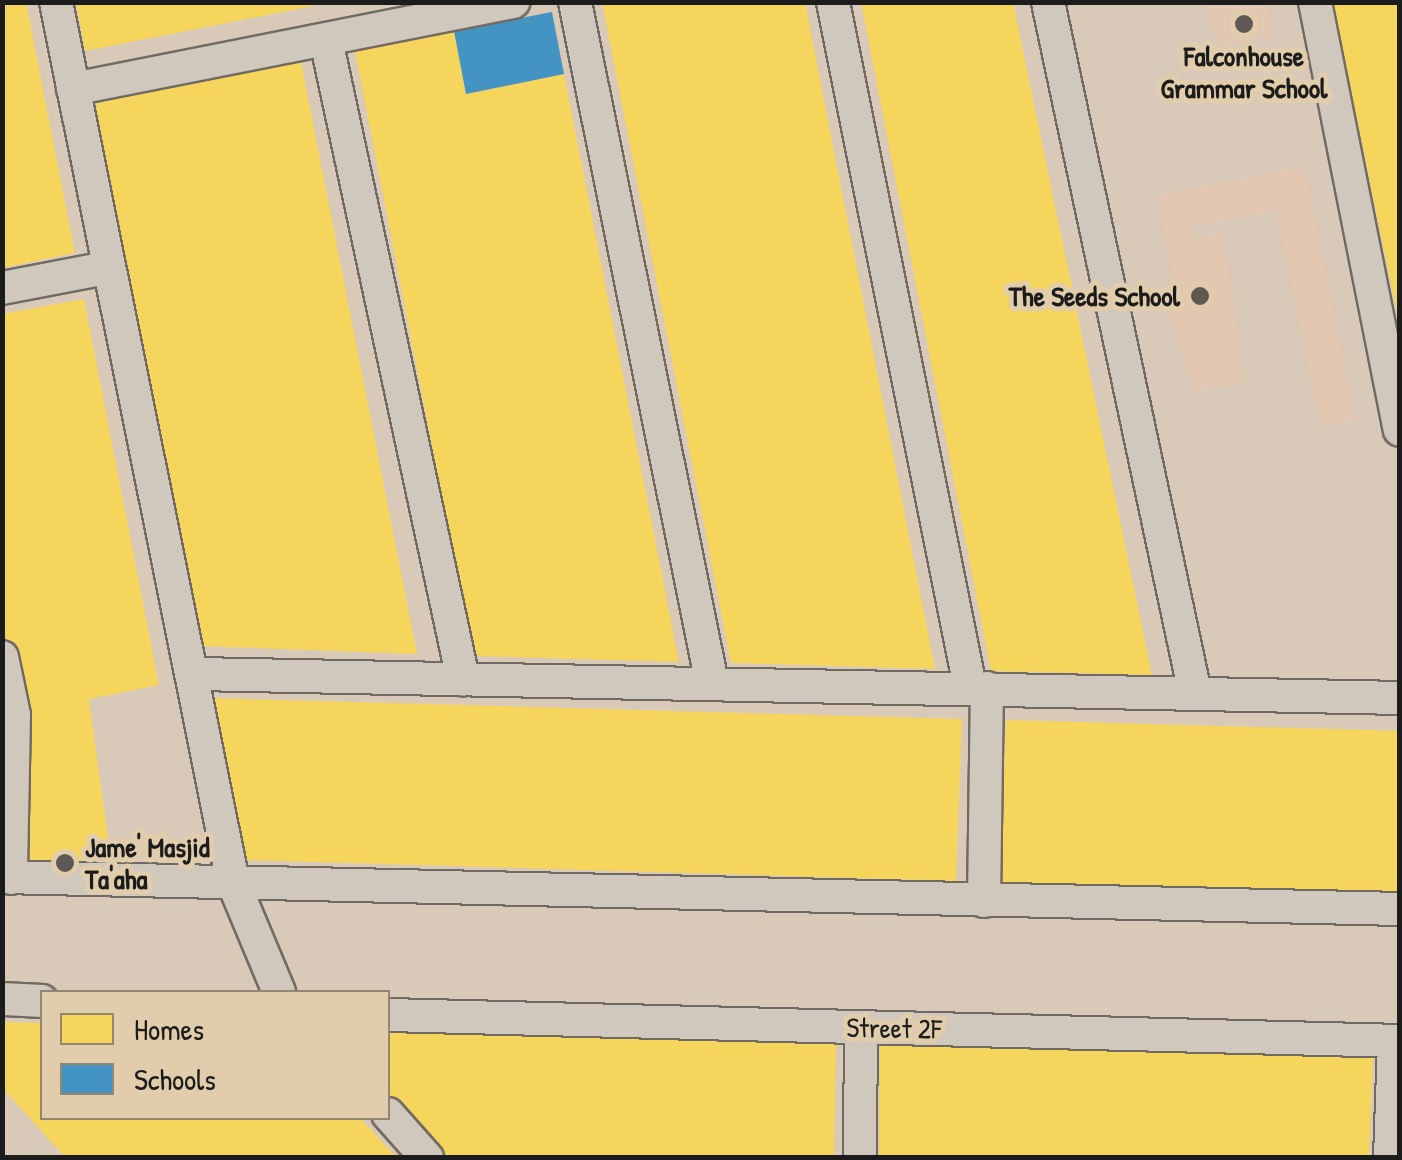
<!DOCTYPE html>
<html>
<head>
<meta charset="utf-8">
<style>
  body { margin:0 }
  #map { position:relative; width:1402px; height:1160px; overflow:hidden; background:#d8c9b9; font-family:"Patrick Hand",sans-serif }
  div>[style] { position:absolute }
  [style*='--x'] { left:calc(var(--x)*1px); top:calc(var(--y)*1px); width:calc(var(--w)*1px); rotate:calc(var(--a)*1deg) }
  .built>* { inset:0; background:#e2c7b2 }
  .homes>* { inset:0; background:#f6d55c }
  .schools>* { inset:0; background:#4393c3 }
  .roads { filter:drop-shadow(2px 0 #716a63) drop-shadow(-2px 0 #716a63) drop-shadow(0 2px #716a63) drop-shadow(0 -2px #716a63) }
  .minor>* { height:32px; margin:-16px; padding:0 16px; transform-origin:16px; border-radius:16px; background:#d0c8bc }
  .dots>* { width:28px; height:28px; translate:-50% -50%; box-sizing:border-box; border:5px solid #e1cdab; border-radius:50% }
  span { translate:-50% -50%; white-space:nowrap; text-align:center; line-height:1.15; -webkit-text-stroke:10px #e1cdab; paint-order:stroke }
  .poi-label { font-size:28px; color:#1c1c1c; font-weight:700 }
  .right { translate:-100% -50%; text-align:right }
  .left { translate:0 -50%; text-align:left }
  .street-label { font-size:28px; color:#1c1c1c }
  .frame { position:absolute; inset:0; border:5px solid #1c1c1c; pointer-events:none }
  .legend { position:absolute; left:40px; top:990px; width:350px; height:130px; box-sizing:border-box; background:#e1cdab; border:2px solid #928672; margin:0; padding:12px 18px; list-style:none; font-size:30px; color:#1c1c1c }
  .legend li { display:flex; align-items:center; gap:20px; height:50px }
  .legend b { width:50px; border:2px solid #928672 }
</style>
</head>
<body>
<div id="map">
  <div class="built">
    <div style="clip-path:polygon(1203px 3px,1268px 3px,1275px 36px,1219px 47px)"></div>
    <div style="clip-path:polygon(1305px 166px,1357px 420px,1320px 428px,1275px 211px,1191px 228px,1193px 238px,1224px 232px,1246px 382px,1195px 392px,1166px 309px,1175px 292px,1155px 196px)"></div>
  </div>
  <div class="homes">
    <div style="clip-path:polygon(2px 2px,26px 2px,75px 253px,2px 268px)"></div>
    <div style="clip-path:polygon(76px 2px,323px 2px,323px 4px,85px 51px)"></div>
    <div style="clip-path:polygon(602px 2px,805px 2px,935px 669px,731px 663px)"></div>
    <div style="clip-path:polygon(861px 2px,1013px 2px,1152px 675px,991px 671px)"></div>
    <div style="clip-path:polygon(1333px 2px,1400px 2px,1400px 317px,1398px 318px)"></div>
    <div style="clip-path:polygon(454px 31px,466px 94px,564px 74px,679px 662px,473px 656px,355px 51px)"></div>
    <div style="clip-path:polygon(301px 62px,417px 654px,201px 646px,95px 101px)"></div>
    <div style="clip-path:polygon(84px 299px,159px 685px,89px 699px,111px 860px,28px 860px,20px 712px,2px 620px,2px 314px)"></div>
    <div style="clip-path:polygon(212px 698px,962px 719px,956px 881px,243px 860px)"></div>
    <div style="clip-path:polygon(1006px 720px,1400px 731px,1400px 893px,1000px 882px)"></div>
    <div style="clip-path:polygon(2px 1022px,42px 1023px,42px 1118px,360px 1118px,397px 1158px,66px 1158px,2px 1088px)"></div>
    <div style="clip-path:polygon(388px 1031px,836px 1042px,834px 1158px,436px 1158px,388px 1105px)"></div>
    <div style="clip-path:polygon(880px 1043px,1373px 1055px,1369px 1158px,879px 1158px)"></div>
  </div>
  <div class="schools">
    <div style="clip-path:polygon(552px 12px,564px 74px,466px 94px,454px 31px)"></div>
  </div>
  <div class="roads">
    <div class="minor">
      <div style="--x:56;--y:2;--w:898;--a:78.63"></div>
      <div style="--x:233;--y:882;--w:119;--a:67.3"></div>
      <div style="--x:575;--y:2;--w:695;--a:78.63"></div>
      <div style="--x:833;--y:2;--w:699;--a:78.69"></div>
      <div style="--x:1048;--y:2;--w:706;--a:77.99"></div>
      <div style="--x:1315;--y:2;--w:436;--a:78.8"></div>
      <div style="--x:326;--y:40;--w:654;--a:77.9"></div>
      <div style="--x:73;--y:89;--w:449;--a:-11.2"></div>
      <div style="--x:2;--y:288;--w:106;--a:-10.9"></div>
      <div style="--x:2;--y:657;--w:59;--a:78.3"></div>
      <div style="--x:14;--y:715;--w:163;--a:91.1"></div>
      <div style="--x:196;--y:674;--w:1204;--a:1.14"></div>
      <div style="--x:2;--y:877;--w:1398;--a:1.31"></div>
      <div style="--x:984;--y:901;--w:213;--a:-89.2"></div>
      <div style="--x:2;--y:999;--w:40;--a:2.9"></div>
      <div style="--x:388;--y:1015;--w:1012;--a:1.47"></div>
      <div style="--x:388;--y:1114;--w:59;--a:48.4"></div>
      <div style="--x:860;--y:1158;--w:131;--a:-89.6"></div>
      <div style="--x:1390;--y:1158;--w:117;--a:-88"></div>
    </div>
  </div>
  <div class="dots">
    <div style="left:1244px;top:24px;background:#5e5953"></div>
    <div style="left:1200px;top:296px;background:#5e5953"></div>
    <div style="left:65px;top:863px;background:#5e5953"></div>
  </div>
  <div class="poi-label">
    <span style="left:1244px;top:72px">Falconhouse<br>Grammar School</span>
    <span class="right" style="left:1180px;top:296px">The Seeds School</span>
    <span class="left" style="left:85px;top:863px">Jame' Masjid<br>Ta'aha</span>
  </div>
  <div class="street-label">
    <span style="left:894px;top:1028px;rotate:1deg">Street 2F</span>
  </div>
  <div class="frame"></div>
  <ul class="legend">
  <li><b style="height:28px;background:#f6d55c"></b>Homes</li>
  <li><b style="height:28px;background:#4393c3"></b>Schools</li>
  </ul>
</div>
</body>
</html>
